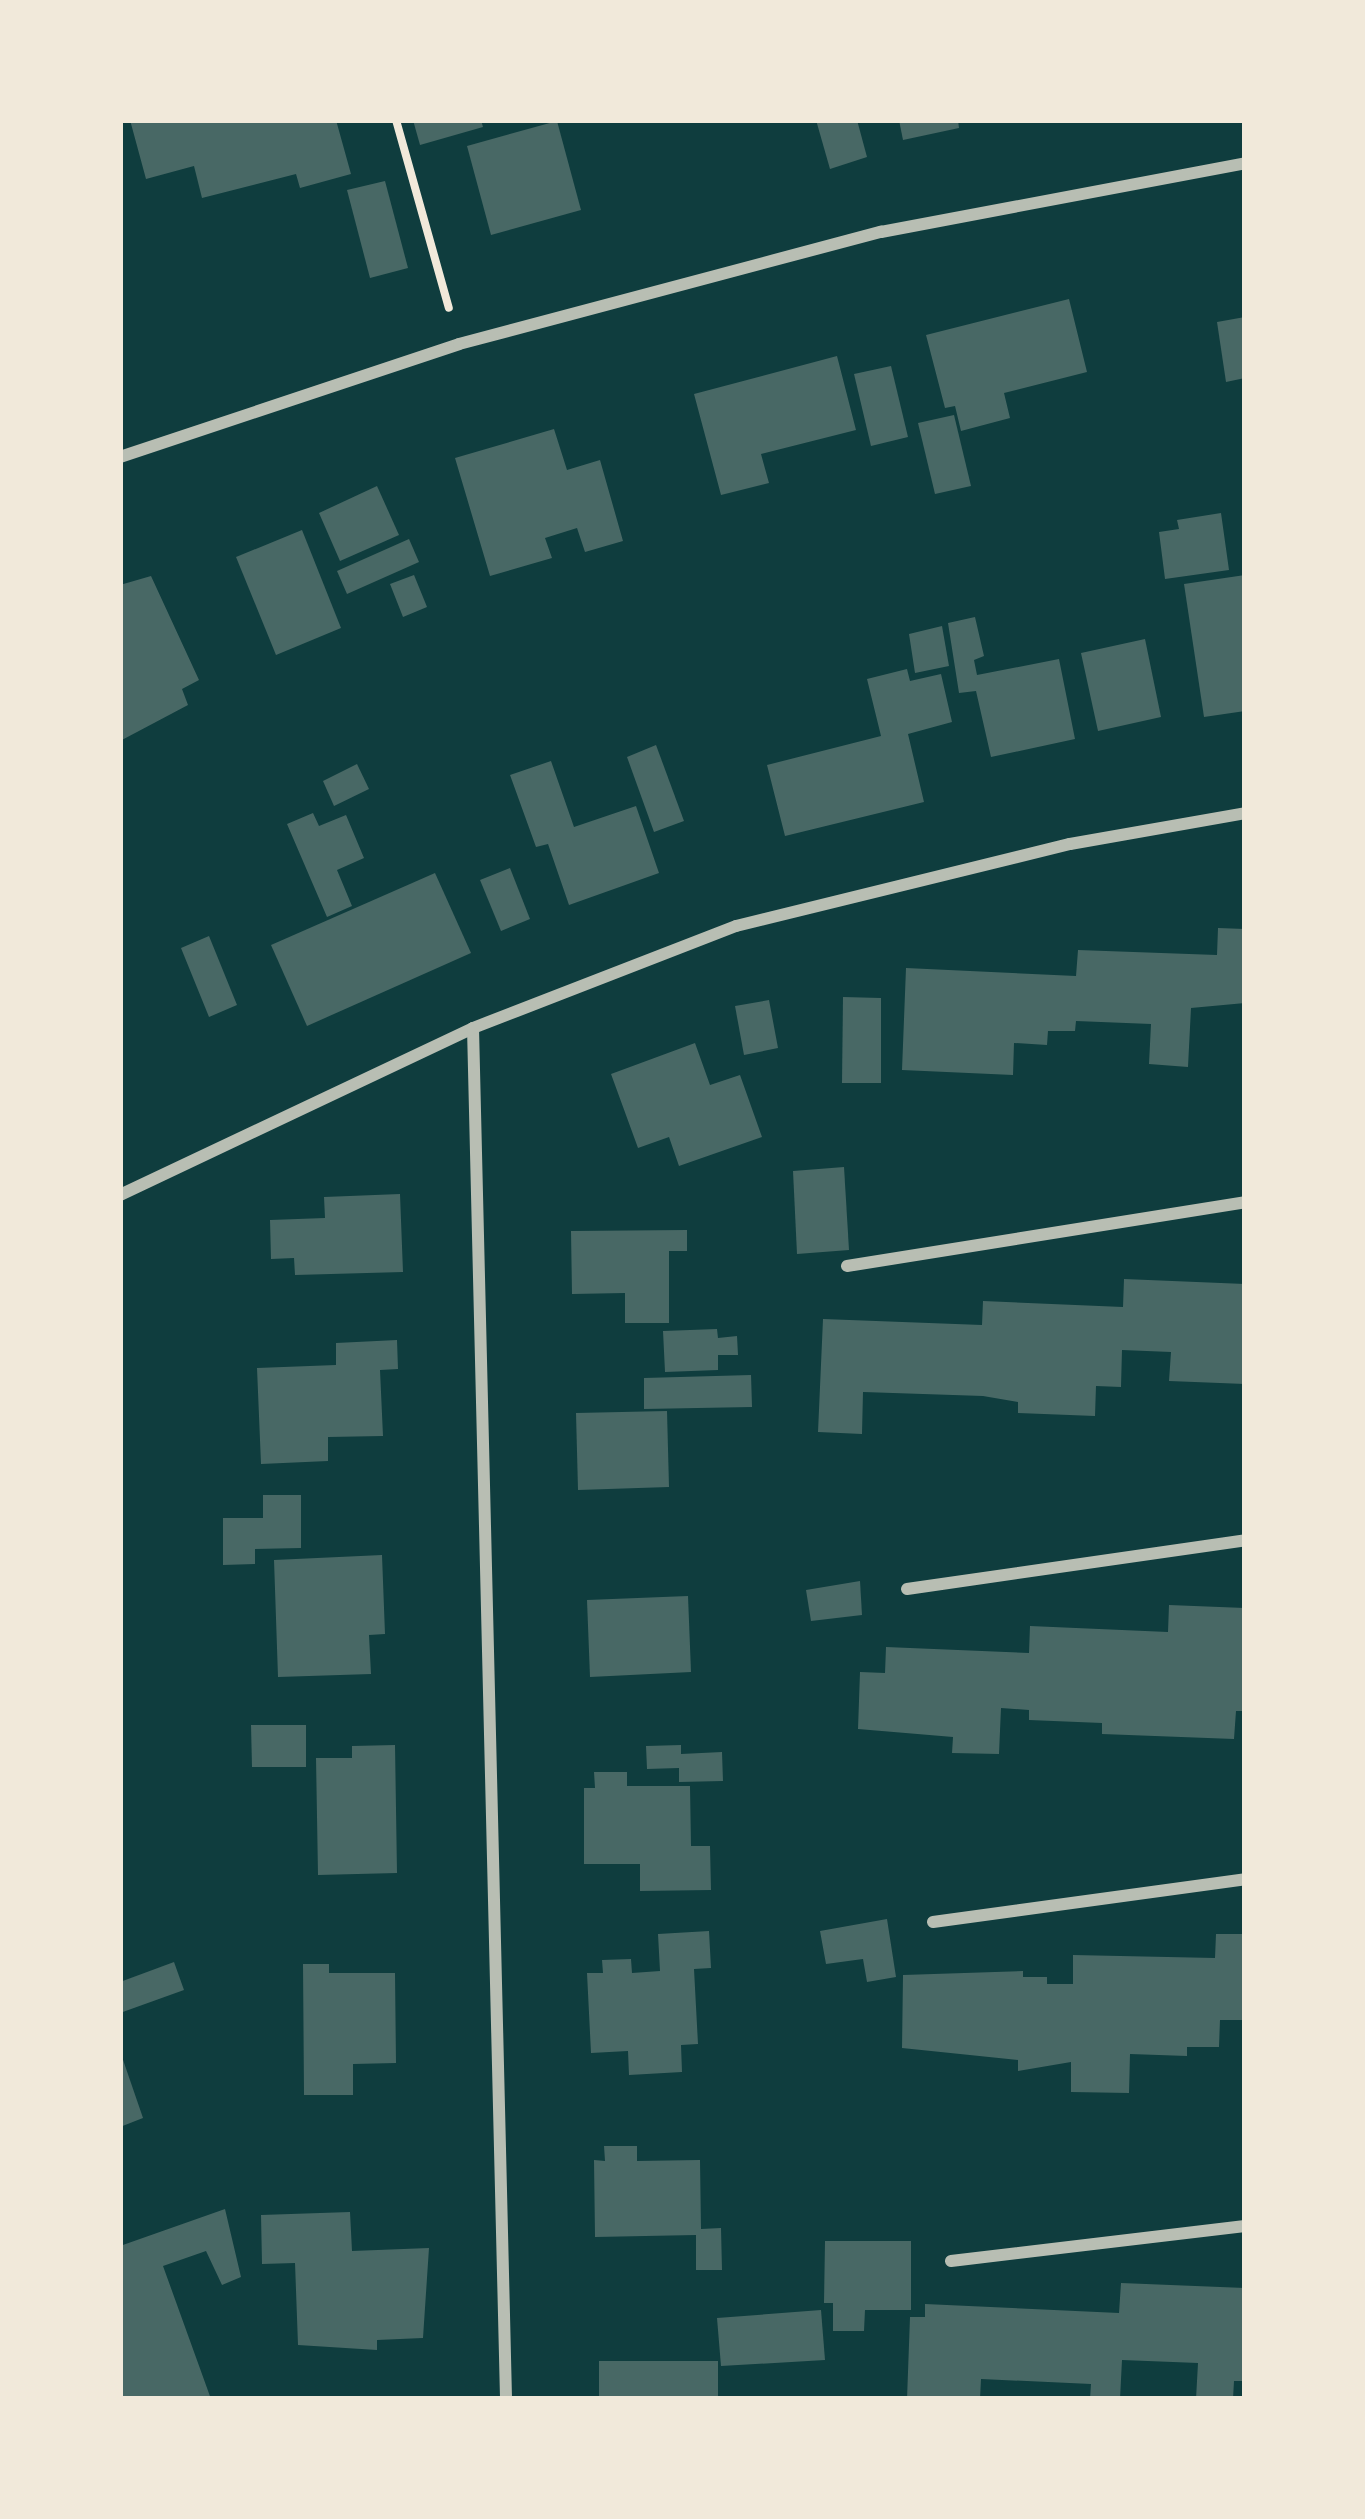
<!DOCTYPE html>
<html>
<head>
<meta charset="utf-8">
<style>
  body { margin:0 }
  #map { position:relative; width:1365px; height:2519px; overflow:hidden; background:#0f3d3e; font-family:"Exo 2",sans-serif }
  div>[style] { position:absolute }
  [style*='--x'] { left:calc(var(--x)*1px); top:calc(var(--y)*1px); width:calc(var(--w)*1px); rotate:calc(var(--a)*1deg) }
  .building>* { inset:0; background:#486865 }
  .path>* { height:8px; margin:-4px; padding:0 4px; transform-origin:4px; border-radius:4px; background:#f1e9da }
  .minor>* { height:12px; margin:-6px; padding:0 6px; transform-origin:6px; border-radius:6px; background:#b8beb3 }
  span { translate:-50% -50%; white-space:nowrap; text-align:center; line-height:1.15; -webkit-text-stroke:12px #f1e9da; paint-order:stroke }
  .frame { position:absolute; inset:0; border:123px solid #f1e9da; pointer-events:none }
</style>
</head>
<body>
<div id="map">
  <div class="building">
    <div style="clip-path:polygon(130px 120px,336px 120px,351px 174px,300px 188px,296px 174px,202px 198px,194px 166px,146px 179px)"></div>
    <div style="clip-path:polygon(413px 120px,481px 120px,483px 127px,420px 145px)"></div>
    <div style="clip-path:polygon(816px 120px,857px 120px,867px 157px,830px 169px)"></div>
    <div style="clip-path:polygon(899px 120px,958px 120px,959px 128px,903px 140px)"></div>
    <div style="clip-path:polygon(557px 121px,581px 210px,491px 235px,467px 146px)"></div>
    <div style="clip-path:polygon(385px 181px,408px 268px,370px 278px,347px 190px)"></div>
    <div style="clip-path:polygon(1069px 299px,1087px 372px,1004px 393px,1010px 418px,961px 431px,955px 406px,945px 408px,926px 335px)"></div>
    <div style="clip-path:polygon(1245px 317px,1245px 378px,1226px 382px,1217px 322px)"></div>
    <div style="clip-path:polygon(837px 356px,856px 430px,761px 454px,769px 483px,721px 495px,694px 394px)"></div>
    <div style="clip-path:polygon(891px 366px,908px 437px,871px 446px,854px 374px)"></div>
    <div style="clip-path:polygon(954px 415px,971px 486px,935px 494px,918px 423px)"></div>
    <div style="clip-path:polygon(554px 429px,567px 470px,600px 460px,623px 541px,585px 552px,577px 528px,545px 538px,552px 558px,490px 576px,455px 458px)"></div>
    <div style="clip-path:polygon(377px 486px,399px 535px,340px 561px,319px 513px)"></div>
    <div style="clip-path:polygon(1221px 513px,1229px 570px,1165px 579px,1159px 532px,1179px 529px,1177px 520px)"></div>
    <div style="clip-path:polygon(302px 530px,341px 628px,276px 655px,236px 557px)"></div>
    <div style="clip-path:polygon(409px 539px,419px 562px,347px 594px,337px 571px)"></div>
    <div style="clip-path:polygon(414px 575px,427px 607px,403px 617px,390px 584px)"></div>
    <div style="clip-path:polygon(1245px 575px,1245px 711px,1204px 717px,1184px 584px)"></div>
    <div style="clip-path:polygon(151px 576px,199px 680px,182px 689px,188px 705px,120px 741px,120px 585px)"></div>
    <div style="clip-path:polygon(975px 617px,984px 656px,974px 660px,977px 675px,1059px 659px,1075px 739px,991px 757px,976px 691px,959px 693px,948px 623px)"></div>
    <div style="clip-path:polygon(942px 626px,949px 666px,915px 673px,909px 634px)"></div>
    <div style="clip-path:polygon(1145px 639px,1161px 717px,1098px 731px,1081px 653px)"></div>
    <div style="clip-path:polygon(907px 669px,910px 681px,941px 674px,952px 722px,908px 734px,924px 802px,785px 836px,767px 765px,881px 736px,867px 679px)"></div>
    <div style="clip-path:polygon(656px 745px,684px 821px,654px 832px,627px 757px)"></div>
    <div style="clip-path:polygon(551px 761px,574px 827px,636px 806px,659px 873px,569px 905px,548px 844px,536px 847px,510px 775px)"></div>
    <div style="clip-path:polygon(357px 764px,369px 789px,334px 806px,323px 781px)"></div>
    <div style="clip-path:polygon(313px 813px,319px 826px,346px 815px,364px 858px,337px 870px,352px 906px,327px 917px,287px 824px)"></div>
    <div style="clip-path:polygon(510px 868px,530px 919px,501px 931px,480px 880px)"></div>
    <div style="clip-path:polygon(435px 873px,471px 953px,307px 1026px,271px 945px)"></div>
    <div style="clip-path:polygon(1218px 928px,1245px 929px,1245px 1003px,1191px 1008px,1188px 1067px,1149px 1064px,1151px 1024px,1076px 1021px,1075px 1031px,1048px 1031px,1047px 1045px,1014px 1043px,1013px 1075px,902px 1070px,906px 968px,1076px 976px,1078px 950px,1217px 955px)"></div>
    <div style="clip-path:polygon(209px 936px,237px 1005px,209px 1017px,181px 948px)"></div>
    <div style="clip-path:polygon(843px 997px,881px 998px,881px 1083px,842px 1083px)"></div>
    <div style="clip-path:polygon(769px 1000px,778px 1048px,744px 1055px,735px 1006px)"></div>
    <div style="clip-path:polygon(695px 1043px,710px 1085px,740px 1075px,762px 1137px,679px 1166px,669px 1137px,638px 1148px,611px 1074px)"></div>
    <div style="clip-path:polygon(844px 1167px,849px 1250px,797px 1254px,793px 1171px)"></div>
    <div style="clip-path:polygon(400px 1194px,403px 1272px,295px 1275px,294px 1258px,271px 1259px,270px 1220px,325px 1218px,324px 1197px)"></div>
    <div style="clip-path:polygon(687px 1230px,687px 1251px,669px 1251px,669px 1323px,625px 1323px,625px 1293px,572px 1294px,571px 1231px)"></div>
    <div style="clip-path:polygon(1124px 1279px,1245px 1284px,1245px 1384px,1169px 1381px,1171px 1352px,1122px 1350px,1121px 1387px,1096px 1386px,1095px 1416px,1018px 1413px,1018px 1402px,983px 1396px,863px 1392px,862px 1434px,818px 1432px,823px 1319px,982px 1325px,983px 1301px,1123px 1307px)"></div>
    <div style="clip-path:polygon(717px 1329px,718px 1338px,737px 1336px,738px 1355px,718px 1355px,718px 1370px,665px 1372px,663px 1331px)"></div>
    <div style="clip-path:polygon(397px 1340px,398px 1369px,380px 1370px,383px 1436px,328px 1437px,328px 1461px,261px 1464px,257px 1368px,336px 1365px,336px 1343px)"></div>
    <div style="clip-path:polygon(751px 1375px,752px 1407px,644px 1409px,644px 1378px)"></div>
    <div style="clip-path:polygon(667px 1411px,669px 1487px,578px 1490px,576px 1413px)"></div>
    <div style="clip-path:polygon(263px 1495px,301px 1495px,301px 1548px,255px 1549px,255px 1564px,223px 1565px,223px 1518px,263px 1518px)"></div>
    <div style="clip-path:polygon(382px 1555px,385px 1634px,369px 1635px,371px 1674px,278px 1677px,274px 1560px)"></div>
    <div style="clip-path:polygon(860px 1581px,862px 1615px,811px 1621px,806px 1590px)"></div>
    <div style="clip-path:polygon(688px 1596px,691px 1672px,590px 1677px,587px 1600px)"></div>
    <div style="clip-path:polygon(1169px 1605px,1245px 1608px,1245px 1711px,1236px 1711px,1234px 1739px,1102px 1734px,1102px 1723px,1029px 1720px,1029px 1710px,1001px 1708px,999px 1754px,952px 1753px,953px 1737px,858px 1729px,860px 1672px,885px 1673px,886px 1647px,1029px 1653px,1030px 1626px,1168px 1632px)"></div>
    <div style="clip-path:polygon(251px 1725px,306px 1725px,306px 1767px,252px 1767px)"></div>
    <div style="clip-path:polygon(395px 1745px,397px 1873px,318px 1875px,316px 1758px,352px 1758px,352px 1746px)"></div>
    <div style="clip-path:polygon(681px 1745px,681px 1754px,722px 1752px,723px 1781px,679px 1782px,679px 1768px,647px 1769px,646px 1746px)"></div>
    <div style="clip-path:polygon(594px 1772px,627px 1772px,627px 1786px,690px 1786px,691px 1846px,710px 1846px,711px 1890px,640px 1891px,640px 1864px,584px 1864px,584px 1788px,595px 1788px)"></div>
    <div style="clip-path:polygon(887px 1919px,896px 1977px,867px 1982px,863px 1959px,826px 1964px,820px 1931px)"></div>
    <div style="clip-path:polygon(709px 1931px,711px 1968px,694px 1969px,698px 2044px,681px 2045px,682px 2072px,629px 2075px,628px 2051px,591px 2053px,587px 1973px,603px 1973px,602px 1960px,631px 1959px,632px 1973px,660px 1971px,658px 1934px)"></div>
    <div style="clip-path:polygon(1216px 1934px,1245px 1934px,1245px 2020px,1220px 2020px,1219px 2047px,1187px 2047px,1187px 2056px,1130px 2054px,1129px 2093px,1071px 2092px,1071px 2062px,1018px 2071px,1018px 2060px,902px 2048px,903px 1975px,1023px 1971px,1023px 1977px,1047px 1977px,1047px 1984px,1073px 1984px,1073px 1955px,1215px 1958px)"></div>
    <div style="clip-path:polygon(174px 1962px,184px 1990px,120px 2013px,120px 1982px)"></div>
    <div style="clip-path:polygon(303px 1964px,329px 1964px,329px 1973px,395px 1973px,396px 2063px,353px 2064px,353px 2095px,304px 2095px)"></div>
    <div style="clip-path:polygon(121px 2054px,143px 2118px,120px 2127px,120px 2055px)"></div>
    <div style="clip-path:polygon(604px 2146px,637px 2146px,637px 2161px,700px 2160px,701px 2229px,721px 2228px,722px 2270px,696px 2270px,696px 2235px,595px 2237px,594px 2160px,605px 2161px)"></div>
    <div style="clip-path:polygon(225px 2209px,241px 2277px,222px 2285px,206px 2251px,163px 2266px,211px 2399px,120px 2399px,120px 2246px)"></div>
    <div style="clip-path:polygon(350px 2212px,352px 2251px,429px 2248px,423px 2338px,377px 2340px,377px 2350px,298px 2345px,295px 2263px,262px 2264px,261px 2215px)"></div>
    <div style="clip-path:polygon(825px 2241px,911px 2241px,911px 2310px,865px 2310px,864px 2331px,833px 2331px,833px 2303px,824px 2303px)"></div>
    <div style="clip-path:polygon(1121px 2283px,1245px 2288px,1245px 2381px,1234px 2381px,1233px 2399px,1196px 2399px,1198px 2363px,1122px 2360px,1120px 2399px,1090px 2399px,1091px 2384px,981px 2379px,980px 2399px,907px 2399px,910px 2317px,925px 2317px,925px 2304px,1119px 2313px)"></div>
    <div style="clip-path:polygon(821px 2310px,825px 2360px,721px 2366px,717px 2318px)"></div>
    <div style="clip-path:polygon(599px 2361px,718px 2361px,718px 2399px,599px 2399px)"></div>
  </div>
  <div class="path">
    <div style="--x:396;--y:120;--w:195;--a:74.3"></div>
  </div>
  <div class="minor">
    <div style="--x:120;--y:457;--w:357;--a:-18.4"></div>
    <div style="--x:459;--y:344;--w:437;--a:-14.9"></div>
    <div style="--x:881;--y:232;--w:370;--a:-10.7"></div>
    <div style="--x:473;--y:1028;--w:1371;--a:88.62"></div>
    <div style="--x:120;--y:1195;--w:391;--a:-25.3"></div>
    <div style="--x:473;--y:1028;--w:282;--a:-21.2"></div>
    <div style="--x:736;--y:926;--w:344;--a:-13.8"></div>
    <div style="--x:1070;--y:844;--w:178;--a:-10"></div>
    <div style="--x:847;--y:1266;--w:403;--a:-9.1"></div>
    <div style="--x:907;--y:1589;--w:342;--a:-8.2"></div>
    <div style="--x:933;--y:1922;--w:315;--a:-7.8"></div>
    <div style="--x:951;--y:2261;--w:296;--a:-6.8"></div>
  </div>
  <div class="frame"></div>
</div>
</body>
</html>
